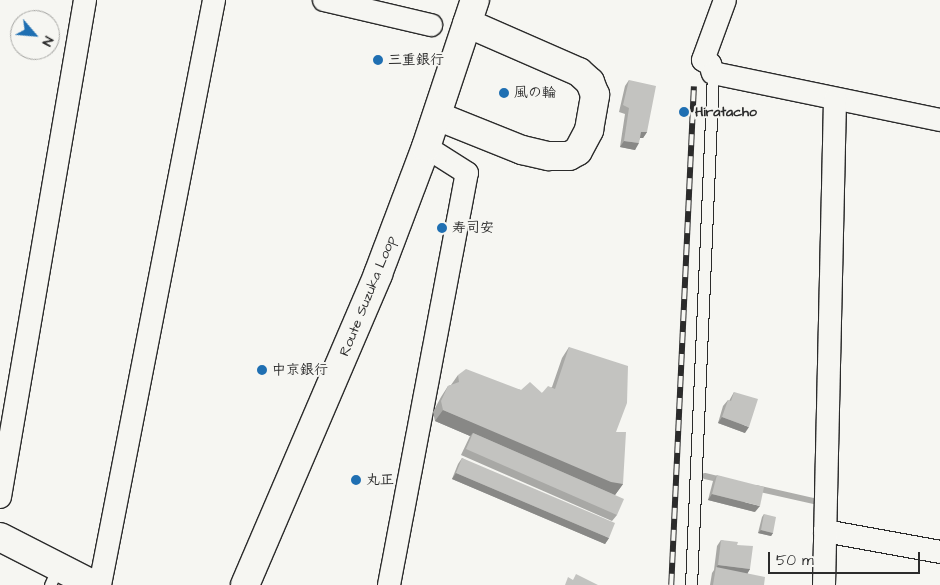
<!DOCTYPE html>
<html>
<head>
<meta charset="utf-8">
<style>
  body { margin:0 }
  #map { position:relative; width:940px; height:585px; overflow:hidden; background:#f6f6f2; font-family:"Architects Daughter","Klee One",sans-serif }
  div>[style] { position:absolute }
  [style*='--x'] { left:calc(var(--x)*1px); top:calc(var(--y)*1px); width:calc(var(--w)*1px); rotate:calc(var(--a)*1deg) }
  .stream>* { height:6px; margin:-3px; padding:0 3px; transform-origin:3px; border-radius:3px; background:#aeaeab }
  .roads { filter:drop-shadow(1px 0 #2b2b2b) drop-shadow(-1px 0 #2b2b2b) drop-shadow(0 1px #2b2b2b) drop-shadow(0 -1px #2b2b2b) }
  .service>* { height:11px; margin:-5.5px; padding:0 5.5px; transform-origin:5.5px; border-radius:5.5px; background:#f6f6f2 }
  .minor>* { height:22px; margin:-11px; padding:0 11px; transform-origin:11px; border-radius:11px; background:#f6f6f2 }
  .tertiary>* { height:28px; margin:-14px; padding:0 14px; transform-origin:14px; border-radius:14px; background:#f6f6f2 }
  .primary>* { height:28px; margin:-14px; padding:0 14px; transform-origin:14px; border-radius:14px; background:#f6f6f2 }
  .rail>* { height:5.5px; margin-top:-2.75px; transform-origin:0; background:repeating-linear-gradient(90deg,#f6f6f2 0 11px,#2b2b2b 0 22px); box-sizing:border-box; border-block:1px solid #2b2b2b }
  .wall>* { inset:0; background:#a8a8a5 }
  .shaded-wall>* { inset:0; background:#888886 }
  .building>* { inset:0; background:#c3c3c0 }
  .dots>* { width:14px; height:14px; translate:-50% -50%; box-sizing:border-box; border:2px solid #f6f6f2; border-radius:50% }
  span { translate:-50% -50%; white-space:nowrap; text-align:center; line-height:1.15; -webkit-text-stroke:4px #f6f6f2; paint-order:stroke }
  .poi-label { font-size:14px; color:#2b2b2b; font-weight:700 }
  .left { translate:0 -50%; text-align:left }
  .street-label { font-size:14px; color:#2b2b2b }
  .north { position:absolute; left:10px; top:10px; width:50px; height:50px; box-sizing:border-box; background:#f6f6f2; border:1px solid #a5a5a2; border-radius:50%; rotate:117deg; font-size:14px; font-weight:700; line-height:20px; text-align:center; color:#2b2b2b }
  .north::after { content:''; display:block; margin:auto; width:18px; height:22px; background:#1f6fb2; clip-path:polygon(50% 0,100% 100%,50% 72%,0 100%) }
  .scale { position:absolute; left:768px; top:552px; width:152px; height:22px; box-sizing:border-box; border:2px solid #2b2b2b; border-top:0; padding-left:6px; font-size:15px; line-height:18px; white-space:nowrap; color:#2b2b2b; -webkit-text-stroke:4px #f6f6f2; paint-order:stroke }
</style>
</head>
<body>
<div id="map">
  <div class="stream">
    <div style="--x:705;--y:476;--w:17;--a:13"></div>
    <div style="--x:756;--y:488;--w:64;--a:12.7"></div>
  </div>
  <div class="roads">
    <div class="service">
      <div style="--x:50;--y:585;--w:20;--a:-66"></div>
      <div style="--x:691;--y:585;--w:512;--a:-87.54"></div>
    </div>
    <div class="minor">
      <div style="--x:324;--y:0;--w:110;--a:13.2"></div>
      <div style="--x:725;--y:0;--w:64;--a:110.1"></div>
      <div style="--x:703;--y:60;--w:8;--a:30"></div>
      <div style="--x:710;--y:64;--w:9;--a:72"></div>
      <div style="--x:713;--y:73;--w:232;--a:11.7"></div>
      <div style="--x:0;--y:497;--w:504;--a:-80.29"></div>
      <div style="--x:825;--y:531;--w:117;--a:10.3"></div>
      <div style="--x:100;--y:585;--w:596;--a:-78.97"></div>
      <div style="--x:389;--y:585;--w:419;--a:-79.3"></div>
      <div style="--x:467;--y:173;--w:49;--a:-147.6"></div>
      <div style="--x:824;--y:585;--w:486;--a:-88.7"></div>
    </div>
    <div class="tertiary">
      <div style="--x:437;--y:116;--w:92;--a:21.8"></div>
      <div style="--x:522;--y:150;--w:28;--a:13"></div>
      <div style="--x:549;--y:156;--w:20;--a:0"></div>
      <div style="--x:569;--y:156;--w:10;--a:-29"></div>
      <div style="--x:578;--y:151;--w:24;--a:-62"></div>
      <div style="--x:589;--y:130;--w:36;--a:-80"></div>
      <div style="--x:595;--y:95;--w:14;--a:-111"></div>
      <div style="--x:590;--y:82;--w:15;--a:-138"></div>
      <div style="--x:579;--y:72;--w:122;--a:-156.4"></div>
      <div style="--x:0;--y:537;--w:106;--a:27.1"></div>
    </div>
    <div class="primary">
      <div style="--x:245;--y:585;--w:338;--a:-66.8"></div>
      <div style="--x:378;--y:274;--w:136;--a:-69.3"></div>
      <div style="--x:426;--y:147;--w:155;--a:-71.6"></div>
    </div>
  </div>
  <div class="rail">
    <div style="--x:671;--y:585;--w:499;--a:-87.4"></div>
  </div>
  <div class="wall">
    <div style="clip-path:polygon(629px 80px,647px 132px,643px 138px,640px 138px,635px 150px,620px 147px,625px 114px,619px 112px,625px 86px)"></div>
    <div style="clip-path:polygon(569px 347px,616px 432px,623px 484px,615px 495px,617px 515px,612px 521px,461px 455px,470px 436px,435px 421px,433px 412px,441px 397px,448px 386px,451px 385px,458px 375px,521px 390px,542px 393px,552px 387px,562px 358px)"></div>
    <div style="clip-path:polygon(734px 392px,745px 433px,718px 423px,723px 406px,728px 400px,729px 401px)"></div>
    <div style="clip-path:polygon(462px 458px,609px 538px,605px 544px,452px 479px,458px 464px)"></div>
    <div style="clip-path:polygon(717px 475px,755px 512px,708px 500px,713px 481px)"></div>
    <div style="clip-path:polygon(764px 514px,773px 533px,771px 536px,758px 533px,762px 517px)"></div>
    <div style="clip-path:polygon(721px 540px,737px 545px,750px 569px,747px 573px,764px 585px,710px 585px,712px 573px,714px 570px,717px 546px)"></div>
  </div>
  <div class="shaded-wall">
    <div style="clip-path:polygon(641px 132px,647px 132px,643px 138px,637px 138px)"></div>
    <div style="clip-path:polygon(624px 141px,639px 143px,635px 150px,620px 147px)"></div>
    <div style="clip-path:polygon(443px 410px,623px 484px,615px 495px,473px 433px,470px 436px,435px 421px)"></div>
    <div style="clip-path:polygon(722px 417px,749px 427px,745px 433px,718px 423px)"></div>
    <div style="clip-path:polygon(456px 473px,609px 538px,605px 544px,452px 479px)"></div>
    <div style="clip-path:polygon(712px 494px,760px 506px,755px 512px,708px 500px)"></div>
    <div style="clip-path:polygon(761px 530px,773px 533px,771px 536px,758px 533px)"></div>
    <div style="clip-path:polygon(718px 565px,750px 569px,746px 576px,716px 568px)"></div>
  </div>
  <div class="building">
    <div style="clip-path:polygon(629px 80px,656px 86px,647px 132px,641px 132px,639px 143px,624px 141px,629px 108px,623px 105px)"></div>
    <div style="clip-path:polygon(569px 347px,628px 366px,627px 403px,616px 432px,626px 432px,623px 484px,611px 482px,443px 410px,441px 401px,448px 386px,459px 382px,458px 375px,466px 369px,521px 390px,530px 382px,542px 393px,548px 386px,555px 389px)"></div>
    <div style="clip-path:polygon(734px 392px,758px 399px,749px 427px,722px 417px,728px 400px,731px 401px)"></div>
    <div style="clip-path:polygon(473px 433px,624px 499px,617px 515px,466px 449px)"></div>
    <div style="clip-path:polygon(462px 458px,615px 523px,609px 538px,456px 473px)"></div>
    <div style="clip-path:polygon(717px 475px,764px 487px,760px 506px,712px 494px)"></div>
    <div style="clip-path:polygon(764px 514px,776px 517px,773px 533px,761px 530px)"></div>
    <div style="clip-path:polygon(721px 540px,738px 542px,737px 545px,753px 546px,750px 569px,718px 565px)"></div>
    <div style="clip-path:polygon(716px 567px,765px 577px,764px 585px,713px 585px)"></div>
    <div style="clip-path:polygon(576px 574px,598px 585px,565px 585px,568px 577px,573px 580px)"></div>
  </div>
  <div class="dots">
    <div style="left:378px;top:60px;background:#1f6fb2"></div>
    <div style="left:504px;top:93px;background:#1f6fb2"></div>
    <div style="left:684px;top:112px;background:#1f6fb2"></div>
    <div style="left:442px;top:228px;background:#1f6fb2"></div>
    <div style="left:262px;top:370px;background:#1f6fb2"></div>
    <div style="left:356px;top:480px;background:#1f6fb2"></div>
  </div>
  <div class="poi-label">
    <span class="left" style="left:388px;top:60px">三重銀行</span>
    <span class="left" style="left:514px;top:93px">風の輪</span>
    <span class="left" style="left:695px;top:112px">Hiratacho</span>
    <span class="left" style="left:452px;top:228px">寿司安</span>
    <span class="left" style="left:272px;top:370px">中京銀行</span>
    <span class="left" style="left:366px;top:480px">丸正</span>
  </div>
  <div class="street-label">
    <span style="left:368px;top:296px;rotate:-68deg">Route Suzuka Loop</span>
  </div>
  <div class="north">N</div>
  <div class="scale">50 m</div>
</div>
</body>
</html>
